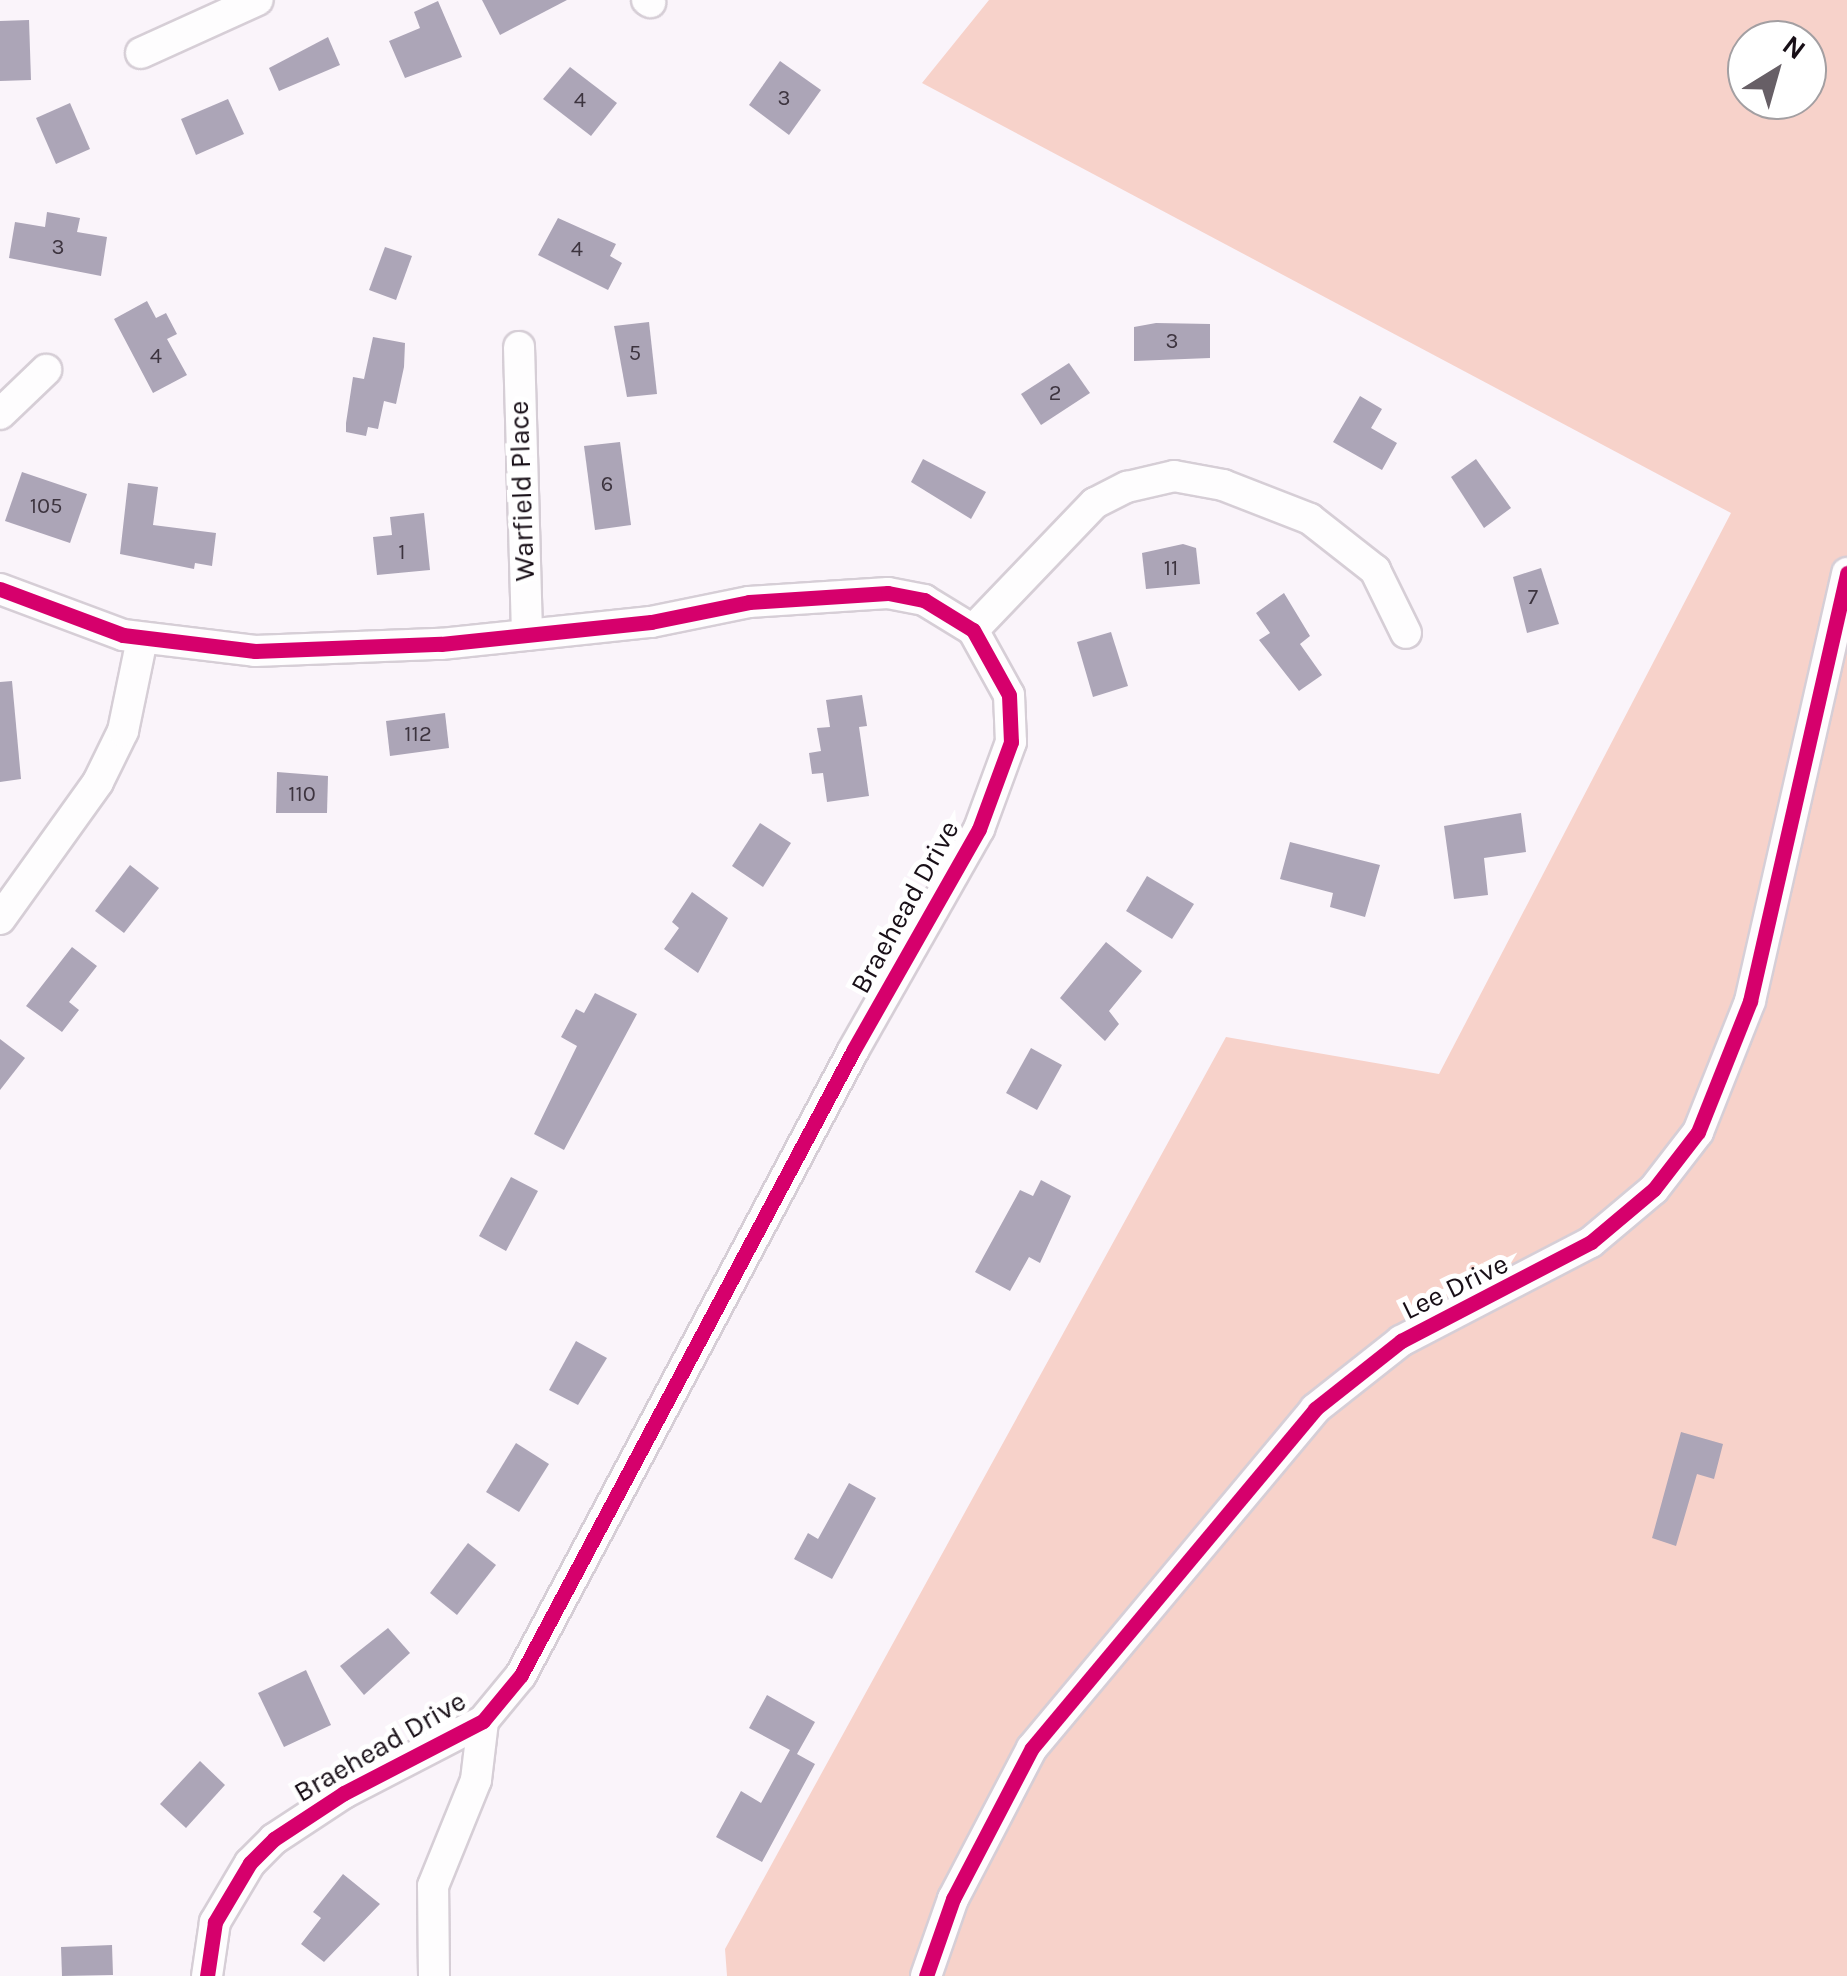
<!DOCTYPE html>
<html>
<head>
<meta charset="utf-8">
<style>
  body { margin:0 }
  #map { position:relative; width:1847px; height:1976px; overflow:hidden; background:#faf4fa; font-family:Karla,sans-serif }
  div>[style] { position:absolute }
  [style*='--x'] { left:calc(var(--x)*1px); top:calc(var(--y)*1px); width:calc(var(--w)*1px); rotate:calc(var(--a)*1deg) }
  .green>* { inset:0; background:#f7d2ca }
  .building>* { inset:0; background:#aca5b7 }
  .roads { filter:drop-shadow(2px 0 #d6ced6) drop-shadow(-2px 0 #d6ced6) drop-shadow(0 2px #d6ced6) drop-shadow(0 -2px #d6ced6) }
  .minor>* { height:30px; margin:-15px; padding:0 15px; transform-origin:15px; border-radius:15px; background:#fefdfe }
  .cycleway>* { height:15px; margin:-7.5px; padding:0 7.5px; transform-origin:7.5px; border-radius:7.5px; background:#d6006c }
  span { translate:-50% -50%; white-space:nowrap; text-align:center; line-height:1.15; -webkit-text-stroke:10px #fff; paint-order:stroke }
  .number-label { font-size:22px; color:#3d343f }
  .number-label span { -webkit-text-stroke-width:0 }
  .street-label { font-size:28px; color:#180f17 }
  .north { position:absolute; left:1727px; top:20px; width:100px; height:100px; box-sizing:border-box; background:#fff; border:2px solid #a39fa2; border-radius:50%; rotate:37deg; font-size:28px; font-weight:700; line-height:40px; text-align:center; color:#180f17 }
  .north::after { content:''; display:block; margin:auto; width:35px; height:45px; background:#675f66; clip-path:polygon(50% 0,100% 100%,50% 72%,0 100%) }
</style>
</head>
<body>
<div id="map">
  <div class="green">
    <div style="clip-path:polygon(evenodd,989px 0,1847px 0,1847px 1976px,727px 1976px,725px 1949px,1226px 1037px,1439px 1074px,1731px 513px,922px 83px,989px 0,1747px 40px,1807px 40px,1807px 100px,1747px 100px,1747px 40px)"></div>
  </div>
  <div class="building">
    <div style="clip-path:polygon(482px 0,567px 0,500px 35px)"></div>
    <div style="clip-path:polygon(438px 1px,462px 57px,405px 78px,389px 41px,420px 28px,414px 12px)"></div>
    <div style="clip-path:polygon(29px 20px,31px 80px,0 81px,0 21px)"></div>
    <div style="clip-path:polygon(328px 37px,340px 65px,279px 91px,269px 68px)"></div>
    <div style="clip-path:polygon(780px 61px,821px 90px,789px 135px,749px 105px)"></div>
    <div style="clip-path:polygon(570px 67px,617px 103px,591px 136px,543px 99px)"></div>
    <div style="clip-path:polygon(228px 99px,244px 134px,196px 155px,181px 119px)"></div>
    <div style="clip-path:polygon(70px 103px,90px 149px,56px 164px,36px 118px)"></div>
    <div style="clip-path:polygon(47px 212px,80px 218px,77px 232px,107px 237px,101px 276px,9px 258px,15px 222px,45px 227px)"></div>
    <div style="clip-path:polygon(558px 218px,616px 244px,610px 256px,622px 263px,608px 290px,538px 255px)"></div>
    <div style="clip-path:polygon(385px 247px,412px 256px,396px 300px,369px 290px)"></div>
    <div style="clip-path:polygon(147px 301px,156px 318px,166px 313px,177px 334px,167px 339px,187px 375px,153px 393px,114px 319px)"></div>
    <div style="clip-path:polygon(649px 322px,657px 394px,627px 397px,614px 326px)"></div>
    <div style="clip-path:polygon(1156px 323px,1210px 324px,1210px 358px,1134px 361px,1134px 327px)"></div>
    <div style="clip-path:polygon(373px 337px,405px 343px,404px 367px,396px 404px,384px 401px,378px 429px,368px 427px,366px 436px,346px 432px,346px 423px,353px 377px,364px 379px)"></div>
    <div style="clip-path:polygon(1069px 363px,1090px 393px,1041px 425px,1021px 394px)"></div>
    <div style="clip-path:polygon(1360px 396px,1382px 409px,1371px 428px,1397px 443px,1382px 470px,1333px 442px)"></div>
    <div style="clip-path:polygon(620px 442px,631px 525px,595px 530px,584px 446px)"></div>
    <div style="clip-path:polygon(923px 459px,986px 492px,971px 519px,911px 482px)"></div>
    <div style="clip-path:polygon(1476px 459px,1511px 508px,1484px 528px,1451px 477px)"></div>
    <div style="clip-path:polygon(22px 472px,87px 494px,70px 543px,5px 521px)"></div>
    <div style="clip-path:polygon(128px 483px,158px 487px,153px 525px,216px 533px,212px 566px,195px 563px,194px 569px,120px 554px)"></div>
    <div style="clip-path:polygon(424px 513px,430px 570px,377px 575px,373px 537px,392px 535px,390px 517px)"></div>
    <div style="clip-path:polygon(1183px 544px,1196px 548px,1200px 584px,1146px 589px,1142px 553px)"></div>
    <div style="clip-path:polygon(1541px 568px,1559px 624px,1527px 633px,1513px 577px)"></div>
    <div style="clip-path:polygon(1284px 593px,1310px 636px,1300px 644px,1322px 675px,1299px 691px,1259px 640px,1270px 633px,1256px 613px)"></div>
    <div style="clip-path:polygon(1111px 632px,1128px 686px,1093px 697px,1077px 642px)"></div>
    <div style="clip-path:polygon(12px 681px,21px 779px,0 782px,0 682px)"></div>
    <div style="clip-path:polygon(862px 695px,867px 726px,859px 727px,869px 796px,827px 802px,823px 773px,812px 774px,809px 753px,821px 751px,817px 728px,830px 727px,826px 700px)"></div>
    <div style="clip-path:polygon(445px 713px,449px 748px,390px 756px,386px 721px)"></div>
    <div style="clip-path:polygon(277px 772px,328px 776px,327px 813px,276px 813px)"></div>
    <div style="clip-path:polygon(1521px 813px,1526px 852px,1484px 858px,1488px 895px,1454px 899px,1444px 826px)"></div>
    <div style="clip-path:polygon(760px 823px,791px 843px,763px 887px,732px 866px)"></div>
    <div style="clip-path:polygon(1290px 842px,1380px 865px,1365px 917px,1330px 907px,1333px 893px,1280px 879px)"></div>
    <div style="clip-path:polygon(130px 865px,159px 888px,124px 933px,95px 911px)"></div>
    <div style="clip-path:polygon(1147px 876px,1194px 904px,1172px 939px,1126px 911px)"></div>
    <div style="clip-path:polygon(692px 892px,728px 918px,698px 973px,664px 949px,679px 928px,672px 922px)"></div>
    <div style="clip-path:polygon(1106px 942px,1142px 971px,1109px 1011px,1119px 1024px,1105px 1041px,1060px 998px)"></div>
    <div style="clip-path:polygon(72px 947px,97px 966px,69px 1002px,79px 1010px,62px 1032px,26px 1006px)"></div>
    <div style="clip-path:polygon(595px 993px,637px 1014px,564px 1150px,534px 1134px,577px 1046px,561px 1037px,576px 1009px,584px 1013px)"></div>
    <div style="clip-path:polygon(0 1039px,25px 1058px,0 1090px)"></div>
    <div style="clip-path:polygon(1031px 1048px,1062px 1065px,1037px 1110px,1006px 1093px)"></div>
    <div style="clip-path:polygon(511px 1177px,538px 1191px,506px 1251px,479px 1236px)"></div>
    <div style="clip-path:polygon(1041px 1180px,1071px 1196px,1040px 1263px,1029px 1257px,1010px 1291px,975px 1272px,1020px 1190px,1033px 1196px)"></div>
    <div style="clip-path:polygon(576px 1341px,607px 1358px,578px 1405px,549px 1390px)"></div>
    <div style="clip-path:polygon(1681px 1432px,1723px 1444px,1714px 1479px,1697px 1474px,1676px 1546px,1652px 1538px)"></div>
    <div style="clip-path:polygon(516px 1443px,549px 1464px,519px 1512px,486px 1492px)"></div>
    <div style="clip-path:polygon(849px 1483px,876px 1498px,832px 1579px,794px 1559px,808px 1533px,818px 1539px)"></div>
    <div style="clip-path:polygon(468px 1543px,496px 1565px,457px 1615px,430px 1593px)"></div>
    <div style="clip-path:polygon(388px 1628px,410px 1653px,364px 1695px,340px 1666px)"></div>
    <div style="clip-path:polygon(306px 1670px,331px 1725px,284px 1747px,258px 1693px)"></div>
    <div style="clip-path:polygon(767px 1695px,815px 1722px,797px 1754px,815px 1764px,762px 1862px,716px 1837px,741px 1791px,761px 1803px,790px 1750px,749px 1728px)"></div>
    <div style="clip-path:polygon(200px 1761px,225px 1785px,186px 1828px,160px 1804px)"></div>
    <div style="clip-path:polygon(343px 1874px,380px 1904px,324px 1962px,301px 1944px,321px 1918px,313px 1912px)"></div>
    <div style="clip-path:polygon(112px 1945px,113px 1975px,62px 1976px,61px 1947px)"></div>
  </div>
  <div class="roads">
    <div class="minor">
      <div style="--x:647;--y:0;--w:4;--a:34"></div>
      <div style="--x:141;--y:53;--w:128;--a:-24.4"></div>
      <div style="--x:519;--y:347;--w:288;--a:88.4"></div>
      <div style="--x:0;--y:414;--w:64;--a:-43.7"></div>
      <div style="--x:0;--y:589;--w:131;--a:20.5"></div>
      <div style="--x:123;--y:635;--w:133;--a:6.9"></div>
      <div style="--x:255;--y:651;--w:186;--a:-2.2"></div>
      <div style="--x:441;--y:644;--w:211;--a:-6"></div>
      <div style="--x:651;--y:622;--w:100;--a:-11.5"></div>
      <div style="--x:749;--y:602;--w:139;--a:-3.7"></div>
      <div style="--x:888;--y:593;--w:37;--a:11"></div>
      <div style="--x:924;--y:600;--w:57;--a:31.5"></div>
      <div style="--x:973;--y:630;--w:74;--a:61"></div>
      <div style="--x:1009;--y:695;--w:47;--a:87.6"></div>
      <div style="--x:1011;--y:742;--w:93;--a:110.2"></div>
      <div style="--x:979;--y:829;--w:255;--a:119.6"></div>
      <div style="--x:853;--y:1051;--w:707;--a:118.02"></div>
      <div style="--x:521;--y:1675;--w:60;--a:129.6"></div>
      <div style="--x:483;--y:1721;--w:157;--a:152.6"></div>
      <div style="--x:344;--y:1793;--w:84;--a:146.7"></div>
      <div style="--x:274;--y:1839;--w:34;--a:135"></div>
      <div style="--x:250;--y:1863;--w:69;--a:120.7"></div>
      <div style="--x:215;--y:1922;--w:55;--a:98.4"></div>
      <div style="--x:973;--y:630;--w:176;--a:-46.2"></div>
      <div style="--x:1095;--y:503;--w:36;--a:-27"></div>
      <div style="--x:1127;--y:487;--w:48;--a:-13.2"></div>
      <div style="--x:1174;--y:476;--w:50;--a:10.4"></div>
      <div style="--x:1223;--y:485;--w:93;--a:21.3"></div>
      <div style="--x:1310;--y:519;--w:83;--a:38.1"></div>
      <div style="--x:1375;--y:570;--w:70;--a:63.8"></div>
      <div style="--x:0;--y:919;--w:168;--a:-54.4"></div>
      <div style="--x:98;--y:782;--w:57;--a:-63.9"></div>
      <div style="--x:123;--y:731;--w:94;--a:-78.3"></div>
      <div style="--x:434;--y:1976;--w:90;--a:-90.6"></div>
      <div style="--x:433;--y:1886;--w:114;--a:-67.9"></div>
      <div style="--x:476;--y:1780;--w:59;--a:-83.2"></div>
      <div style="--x:926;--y:1976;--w:82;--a:-70.7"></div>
      <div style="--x:953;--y:1899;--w:170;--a:-62.4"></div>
      <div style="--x:1032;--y:1748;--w:442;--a:-50.1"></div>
      <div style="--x:1315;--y:1409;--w:110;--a:-38.3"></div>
      <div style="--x:1401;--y:1341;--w:214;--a:-27.5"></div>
      <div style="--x:1591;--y:1242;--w:82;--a:-40.1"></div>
      <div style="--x:1654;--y:1189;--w:72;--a:-52.3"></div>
      <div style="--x:1698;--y:1132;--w:141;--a:-68.3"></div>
      <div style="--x:1750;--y:1001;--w:439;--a:-77.2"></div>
    </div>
  </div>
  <div class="cycleway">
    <div style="--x:0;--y:589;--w:131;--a:20.5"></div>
    <div style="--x:123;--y:635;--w:133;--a:6.9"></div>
    <div style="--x:255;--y:651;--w:186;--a:-2.2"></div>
    <div style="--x:441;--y:644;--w:211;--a:-6"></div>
    <div style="--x:651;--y:622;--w:100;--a:-11.5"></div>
    <div style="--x:749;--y:602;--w:139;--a:-3.7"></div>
    <div style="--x:888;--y:593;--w:37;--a:11"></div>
    <div style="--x:924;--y:600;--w:57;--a:31.5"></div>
    <div style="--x:973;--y:630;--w:74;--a:61"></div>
    <div style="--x:1009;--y:695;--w:47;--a:87.6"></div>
    <div style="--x:1011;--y:742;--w:93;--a:110.2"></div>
    <div style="--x:979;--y:829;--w:255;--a:119.6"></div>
    <div style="--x:853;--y:1051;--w:707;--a:118.02"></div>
    <div style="--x:521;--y:1675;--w:60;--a:129.6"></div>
    <div style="--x:483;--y:1721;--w:157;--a:152.6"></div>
    <div style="--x:344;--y:1793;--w:84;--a:146.7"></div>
    <div style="--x:274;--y:1839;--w:34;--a:135"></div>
    <div style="--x:250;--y:1863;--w:69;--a:120.7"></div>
    <div style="--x:215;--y:1922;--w:55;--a:98.4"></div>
    <div style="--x:926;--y:1976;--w:82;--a:-70.7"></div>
    <div style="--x:953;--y:1899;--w:170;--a:-62.4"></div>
    <div style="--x:1032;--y:1748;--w:442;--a:-50.1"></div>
    <div style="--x:1315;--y:1409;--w:110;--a:-38.3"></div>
    <div style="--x:1401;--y:1341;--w:214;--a:-27.5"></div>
    <div style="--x:1591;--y:1242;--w:82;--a:-40.1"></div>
    <div style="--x:1654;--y:1189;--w:72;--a:-52.3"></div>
    <div style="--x:1698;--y:1132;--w:141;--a:-68.3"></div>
    <div style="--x:1750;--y:1001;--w:439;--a:-77.2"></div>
  </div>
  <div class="number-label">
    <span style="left:784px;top:99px">3</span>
    <span style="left:580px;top:101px">4</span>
    <span style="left:58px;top:248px">3</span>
    <span style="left:577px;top:250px">4</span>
    <span style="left:1172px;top:342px">3</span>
    <span style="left:635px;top:354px">5</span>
    <span style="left:156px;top:357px">4</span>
    <span style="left:1055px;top:394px">2</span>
    <span style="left:607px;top:485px">6</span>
    <span style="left:46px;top:507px">105</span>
    <span style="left:402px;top:553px">1</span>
    <span style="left:1171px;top:569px">11</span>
    <span style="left:1533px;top:598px">7</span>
    <span style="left:418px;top:735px">112</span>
    <span style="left:302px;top:795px">110</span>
  </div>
  <div class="street-label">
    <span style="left:522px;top:491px;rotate:-92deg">Warfield Place</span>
    <span style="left:905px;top:907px;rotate:-61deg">Braehead Drive</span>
    <span style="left:1455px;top:1287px;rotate:-26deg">Lee Drive</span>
    <span style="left:380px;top:1747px;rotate:-30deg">Braehead Drive</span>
  </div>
  <div class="north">N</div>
</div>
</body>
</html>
